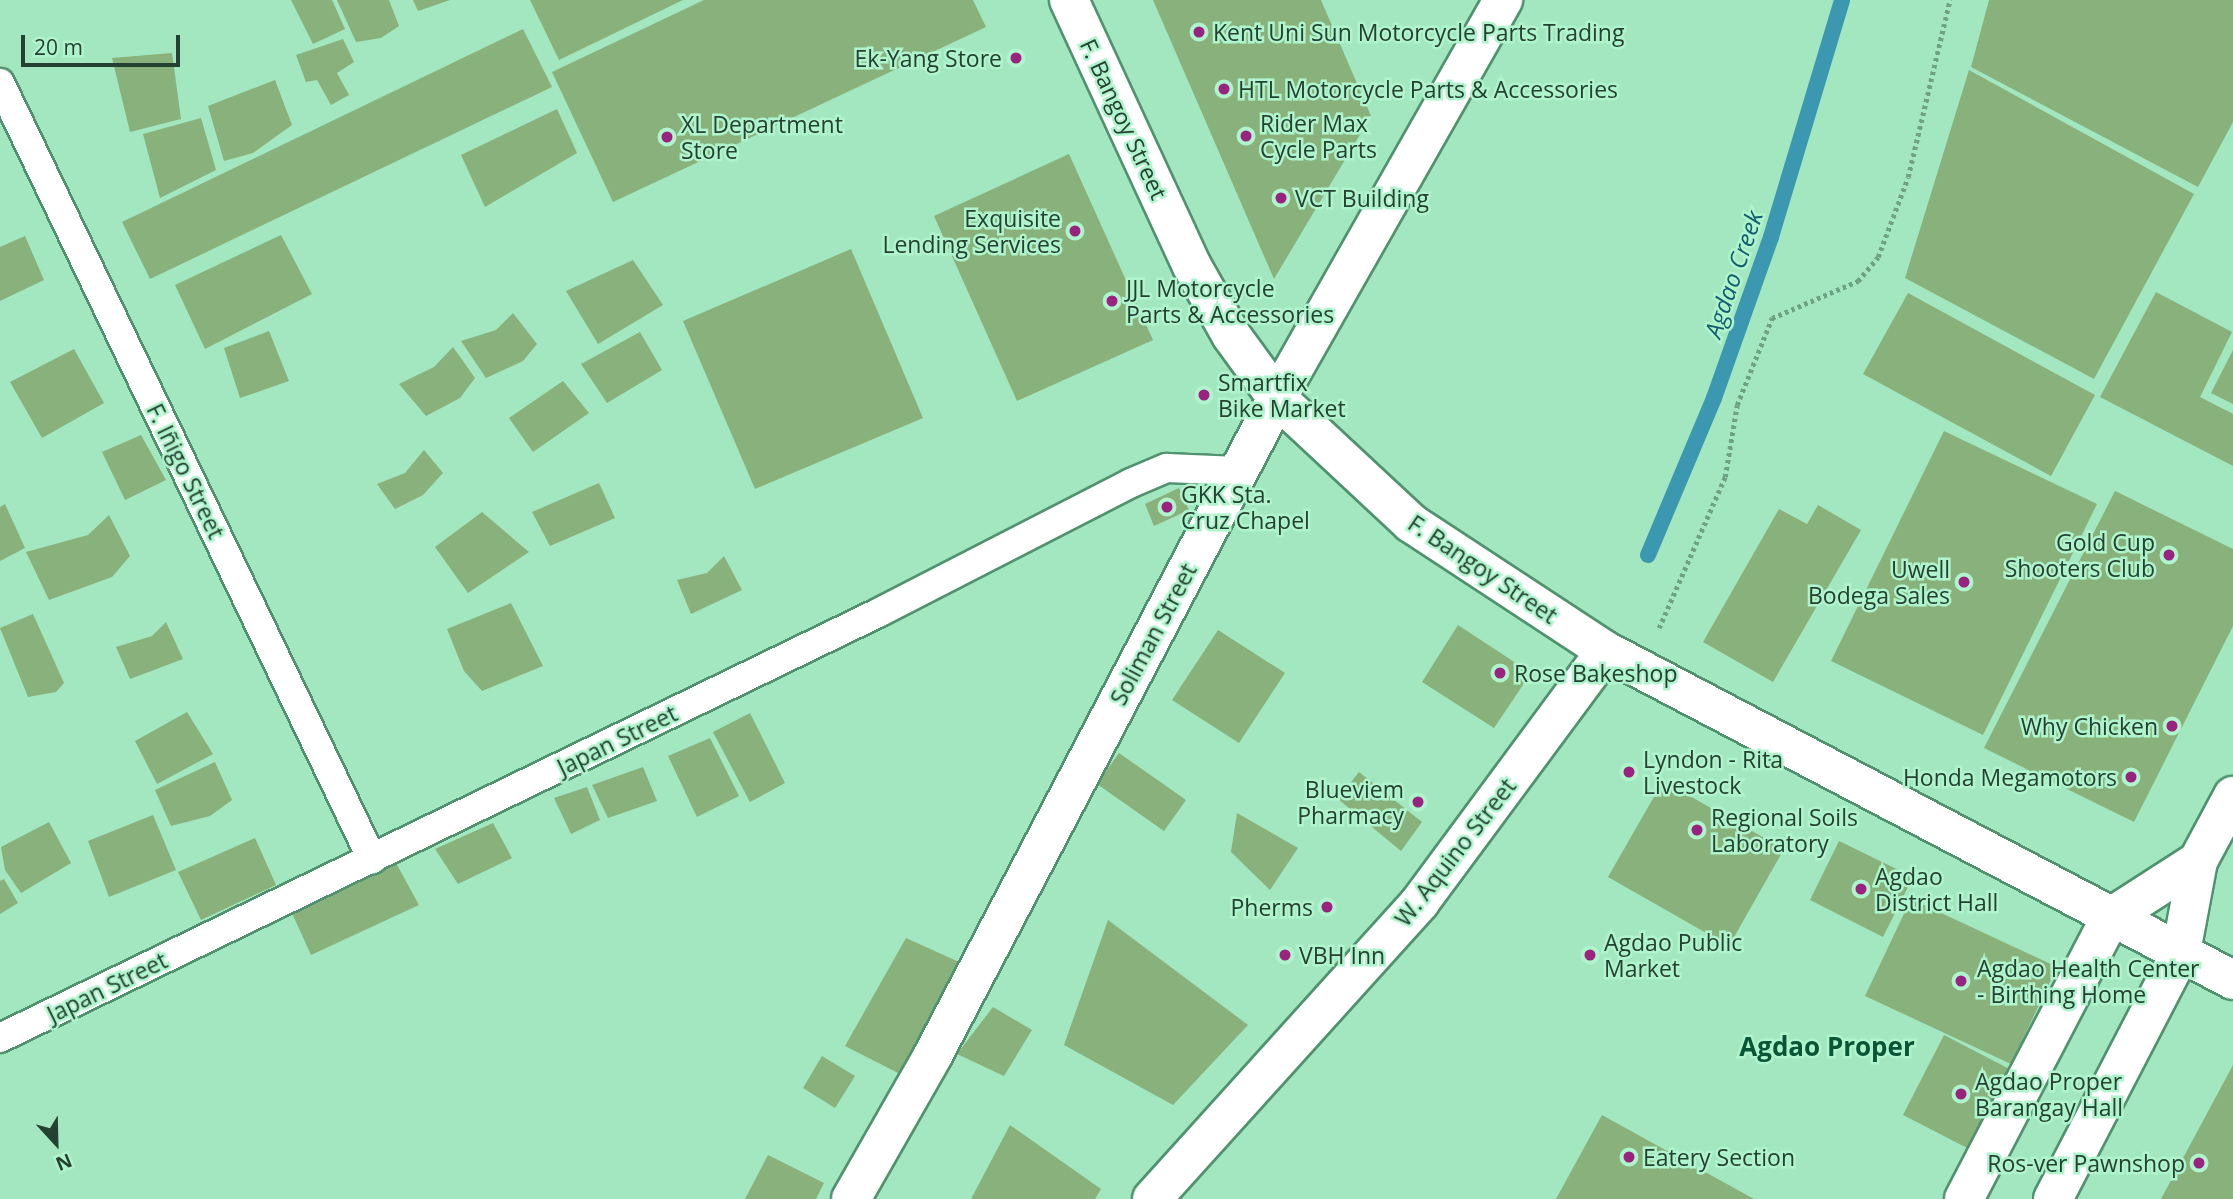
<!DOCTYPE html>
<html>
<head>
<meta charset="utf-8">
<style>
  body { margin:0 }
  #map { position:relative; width:2233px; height:1199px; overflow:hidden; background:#a2e7bf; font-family:"Open Sans",sans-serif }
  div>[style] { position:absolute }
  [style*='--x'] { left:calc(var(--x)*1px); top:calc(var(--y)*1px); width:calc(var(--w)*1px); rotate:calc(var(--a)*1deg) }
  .stream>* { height:16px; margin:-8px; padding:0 8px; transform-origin:8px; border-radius:8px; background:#3c98b0 }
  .building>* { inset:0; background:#88b17b }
  .path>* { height:4.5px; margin-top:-2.25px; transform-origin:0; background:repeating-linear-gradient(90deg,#6ea284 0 3.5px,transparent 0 7px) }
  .roads { filter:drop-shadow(2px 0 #50926e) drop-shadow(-2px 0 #50926e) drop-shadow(0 2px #50926e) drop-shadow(0 -2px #50926e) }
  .lane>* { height:28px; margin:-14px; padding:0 14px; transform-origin:14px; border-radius:14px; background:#fff }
  .street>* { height:38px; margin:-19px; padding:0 19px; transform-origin:19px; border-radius:19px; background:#fff }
  .secondary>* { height:38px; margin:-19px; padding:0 19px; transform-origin:19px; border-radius:19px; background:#fff }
  .dots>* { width:19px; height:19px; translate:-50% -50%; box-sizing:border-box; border:4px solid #aff4cc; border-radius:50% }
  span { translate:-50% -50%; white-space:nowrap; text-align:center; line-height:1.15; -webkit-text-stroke:5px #aff4cc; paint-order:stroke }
  .poi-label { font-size:23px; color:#254131 }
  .left { translate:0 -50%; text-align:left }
  .right { translate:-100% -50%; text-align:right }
  .street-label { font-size:23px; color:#254131 }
  .water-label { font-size:24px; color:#125c6e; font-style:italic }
  .quarter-label { font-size:26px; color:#0a5535; font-weight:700 }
  .north { position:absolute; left:21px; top:1108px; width:70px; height:70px; -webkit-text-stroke:5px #aff4cc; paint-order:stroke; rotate:158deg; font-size:19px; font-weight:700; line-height:28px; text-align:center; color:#254131 }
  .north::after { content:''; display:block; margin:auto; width:24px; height:32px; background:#254131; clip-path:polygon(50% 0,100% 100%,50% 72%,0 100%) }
  .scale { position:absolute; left:21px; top:35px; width:159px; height:32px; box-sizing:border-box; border:4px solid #254131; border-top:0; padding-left:9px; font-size:21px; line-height:24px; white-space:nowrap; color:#254131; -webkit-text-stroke:5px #aff4cc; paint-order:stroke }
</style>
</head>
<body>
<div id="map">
  <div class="stream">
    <div style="--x:1648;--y:555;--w:170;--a:-67.2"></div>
    <div style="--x:1714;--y:398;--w:171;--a:-70.5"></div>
    <div style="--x:1771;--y:237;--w:247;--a:-73.3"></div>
  </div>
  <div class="building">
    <div style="clip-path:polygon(291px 0,332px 0,345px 29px,313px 44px)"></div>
    <div style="clip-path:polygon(337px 0,389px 0,399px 26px,381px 38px,356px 42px)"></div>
    <div style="clip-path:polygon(413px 0,450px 0,418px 11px)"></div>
    <div style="clip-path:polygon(530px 0,683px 0,559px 60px)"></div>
    <div style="clip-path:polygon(704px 0,973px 0,986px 27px,613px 202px,552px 72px)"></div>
    <div style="clip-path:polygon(1153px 0,1321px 0,1371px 116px,1274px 279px)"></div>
    <div style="clip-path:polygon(1989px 0,2233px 0,2233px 122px,2198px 187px,1971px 67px)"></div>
    <div style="clip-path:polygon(523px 29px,552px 87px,150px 279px,122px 222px)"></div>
    <div style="clip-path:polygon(343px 39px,354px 62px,337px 73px,349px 95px,331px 105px,317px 80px,306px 82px,296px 55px)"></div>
    <div style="clip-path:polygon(172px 53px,181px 119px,130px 132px,112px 58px)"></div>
    <div style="clip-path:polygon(1969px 70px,2194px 194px,2094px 379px,1905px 278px)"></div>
    <div style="clip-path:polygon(275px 80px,292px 125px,253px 153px,224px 161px,208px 106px)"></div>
    <div style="clip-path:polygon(557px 109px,577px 153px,485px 207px,461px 155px)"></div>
    <div style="clip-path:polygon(201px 118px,216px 170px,160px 198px,143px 134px)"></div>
    <div style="clip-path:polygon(1069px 154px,1153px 340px,1017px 401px,934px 216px)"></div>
    <div style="clip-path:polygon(281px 235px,312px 294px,205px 349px,175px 285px)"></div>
    <div style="clip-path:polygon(25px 236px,44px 280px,0 301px,0 247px)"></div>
    <div style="clip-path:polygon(851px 249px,923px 418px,755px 489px,683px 321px)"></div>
    <div style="clip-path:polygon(633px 260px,663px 305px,598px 344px,566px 291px)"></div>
    <div style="clip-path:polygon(2156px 292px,2232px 332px,2200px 397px,2233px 414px,2233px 466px,2100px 397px)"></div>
    <div style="clip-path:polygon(1908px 293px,2095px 395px,2051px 476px,1863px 374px)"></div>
    <div style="clip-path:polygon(513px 313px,537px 344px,523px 361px,486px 378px,461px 341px,496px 330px)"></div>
    <div style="clip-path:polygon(269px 331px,289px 381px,240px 398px,224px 348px)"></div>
    <div style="clip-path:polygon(640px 332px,662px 370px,607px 403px,581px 364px)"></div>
    <div style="clip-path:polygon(453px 347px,475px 378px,460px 398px,426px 416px,399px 384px,434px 367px)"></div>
    <div style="clip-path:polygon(74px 349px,104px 403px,42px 438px,10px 382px)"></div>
    <div style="clip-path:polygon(2233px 350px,2233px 404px,2211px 393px)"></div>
    <div style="clip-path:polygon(563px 381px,589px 413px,533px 452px,509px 418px)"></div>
    <div style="clip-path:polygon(1944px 431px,2097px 504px,1983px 735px,1831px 661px)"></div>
    <div style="clip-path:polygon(141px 435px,166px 480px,125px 500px,102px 452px)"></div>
    <div style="clip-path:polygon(424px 450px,443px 473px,423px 495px,395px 509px,377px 484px,405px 473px)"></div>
    <div style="clip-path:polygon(599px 483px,615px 518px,550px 546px,532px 512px)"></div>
    <div style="clip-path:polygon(1179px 488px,1189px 510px,1154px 526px,1145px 504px)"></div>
    <div style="clip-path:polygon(2115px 491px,2233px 549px,2233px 626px,2134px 822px,1984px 748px)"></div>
    <div style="clip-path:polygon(5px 504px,25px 548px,0 561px,0 507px)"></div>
    <div style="clip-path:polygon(1818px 505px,1861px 530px,1773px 682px,1703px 642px,1779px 509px,1807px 524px)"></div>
    <div style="clip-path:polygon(482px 512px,529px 552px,468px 593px,435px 547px)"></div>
    <div style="clip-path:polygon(109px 515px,130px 556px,112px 577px,49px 600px,26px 552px,88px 535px)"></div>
    <div style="clip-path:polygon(724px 556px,742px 590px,691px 614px,677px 580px,707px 573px)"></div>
    <div style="clip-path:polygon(511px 603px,543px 666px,482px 691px,464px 671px,447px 629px)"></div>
    <div style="clip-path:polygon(33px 614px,64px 683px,56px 692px,28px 697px,0 628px)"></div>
    <div style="clip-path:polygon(166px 622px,183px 659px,130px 679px,116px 647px,152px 636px)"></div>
    <div style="clip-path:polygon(1458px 625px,1531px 673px,1494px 728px,1422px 682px)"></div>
    <div style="clip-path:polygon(1218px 630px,1285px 673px,1239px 743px,1172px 700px)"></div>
    <div style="clip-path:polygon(187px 712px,213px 754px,157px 784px,135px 741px)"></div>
    <div style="clip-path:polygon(750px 713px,785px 783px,750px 802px,713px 732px)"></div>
    <div style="clip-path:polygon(710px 738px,739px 796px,697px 817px,668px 756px)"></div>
    <div style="clip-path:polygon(1119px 753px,1186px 800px,1164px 831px,1097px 784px)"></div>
    <div style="clip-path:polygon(215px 762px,232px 800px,210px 816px,171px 826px,155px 790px)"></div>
    <div style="clip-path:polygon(643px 767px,657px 801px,608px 818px,592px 785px)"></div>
    <div style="clip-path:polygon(1359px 772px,1422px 822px,1401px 851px,1338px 799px)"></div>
    <div style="clip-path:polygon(1663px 781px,1784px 849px,1729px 946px,1608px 877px)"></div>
    <div style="clip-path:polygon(587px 787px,600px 820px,571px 834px,554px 798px)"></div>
    <div style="clip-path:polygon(1237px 813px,1298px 848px,1270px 890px,1231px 852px)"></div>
    <div style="clip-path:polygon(153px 815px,176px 870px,109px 897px,88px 841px)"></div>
    <div style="clip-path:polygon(49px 822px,71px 863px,21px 893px,5px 870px,1px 847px)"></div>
    <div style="clip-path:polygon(493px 823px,512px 858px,458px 884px,435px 849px)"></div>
    <div style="clip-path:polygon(255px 838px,276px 885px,201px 920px,178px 872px)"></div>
    <div style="clip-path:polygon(1839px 841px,1913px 877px,1883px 937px,1810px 900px)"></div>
    <div style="clip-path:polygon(396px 863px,419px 905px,311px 955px,291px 911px)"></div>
    <div style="clip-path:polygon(4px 879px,18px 903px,0 914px,0 881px)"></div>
    <div style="clip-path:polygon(1911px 899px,2057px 967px,2011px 1064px,1865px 996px)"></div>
    <div style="clip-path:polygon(1108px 920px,1248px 1025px,1173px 1105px,1064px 1045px)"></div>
    <div style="clip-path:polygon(906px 938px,959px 962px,900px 1074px,845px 1046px)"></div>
    <div style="clip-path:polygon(993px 1007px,1032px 1030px,1004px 1076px,957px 1054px)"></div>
    <div style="clip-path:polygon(1944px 1035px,2019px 1074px,1977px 1153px,1903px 1115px)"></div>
    <div style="clip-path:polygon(822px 1056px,855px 1076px,835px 1108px,803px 1088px)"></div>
    <div style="clip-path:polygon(2233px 1065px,2233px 1199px,2161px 1199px)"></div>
    <div style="clip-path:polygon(1602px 1115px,1754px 1199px,1556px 1199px)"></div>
    <div style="clip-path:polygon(1010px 1125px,1101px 1189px,1095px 1199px,971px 1199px)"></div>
    <div style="clip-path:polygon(768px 1155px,824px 1183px,816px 1199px,745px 1199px)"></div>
  </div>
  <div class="path">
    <div style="--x:1659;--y:628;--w:165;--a:-66.4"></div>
    <div style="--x:1725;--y:477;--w:73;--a:-80.5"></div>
    <div style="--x:1737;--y:405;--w:94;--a:-68.1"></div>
    <div style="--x:1772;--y:318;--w:94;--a:-23.3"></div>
    <div style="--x:1858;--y:281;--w:31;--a:-50"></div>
    <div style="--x:1878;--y:257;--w:85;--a:-69.4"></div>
    <div style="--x:1908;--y:177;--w:182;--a:-76.7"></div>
  </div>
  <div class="roads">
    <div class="lane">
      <div style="--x:0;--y:83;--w:861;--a:64.39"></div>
      <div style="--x:0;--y:1038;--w:975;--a:-25.83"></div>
      <div style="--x:878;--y:613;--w:284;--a:-27.2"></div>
      <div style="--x:1131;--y:483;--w:39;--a:-23"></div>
      <div style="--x:1167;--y:468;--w:71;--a:2.4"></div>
    </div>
    <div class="street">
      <div style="--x:851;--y:1199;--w:166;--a:-60.3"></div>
      <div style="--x:933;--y:1055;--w:742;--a:-62.36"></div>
      <div style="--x:1277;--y:398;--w:458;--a:-60.4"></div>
      <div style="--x:1152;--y:1199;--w:400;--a:-47.9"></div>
      <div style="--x:1420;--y:902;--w:312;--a:-53.5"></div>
    </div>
    <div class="secondary">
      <div style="--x:1069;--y:0;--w:293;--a:65.2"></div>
      <div style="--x:1192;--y:266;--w:79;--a:60.5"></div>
      <div style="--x:1231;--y:335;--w:78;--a:53.9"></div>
      <div style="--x:1277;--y:398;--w:183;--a:43"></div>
      <div style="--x:1411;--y:523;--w:233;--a:33.3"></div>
      <div style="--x:1606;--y:651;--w:708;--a:27.69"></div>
      <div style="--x:1964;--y:1199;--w:318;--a:-62.5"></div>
      <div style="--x:2111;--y:917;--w:103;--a:-32.8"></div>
      <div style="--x:2053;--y:1199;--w:278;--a:-62.6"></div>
      <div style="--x:2181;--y:952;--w:93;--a:-79.4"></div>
      <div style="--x:2198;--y:861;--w:74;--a:-61.7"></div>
    </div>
  </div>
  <div class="dots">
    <div style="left:1199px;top:32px;background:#99237f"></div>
    <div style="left:1016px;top:58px;background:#99237f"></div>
    <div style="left:1224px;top:89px;background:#99237f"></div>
    <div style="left:1246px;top:136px;background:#99237f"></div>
    <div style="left:667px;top:137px;background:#99237f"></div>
    <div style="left:1281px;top:198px;background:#99237f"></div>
    <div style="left:1075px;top:231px;background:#99237f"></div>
    <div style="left:1112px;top:301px;background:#99237f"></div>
    <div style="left:1204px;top:395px;background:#99237f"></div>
    <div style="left:1167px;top:507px;background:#99237f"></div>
    <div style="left:2169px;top:555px;background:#99237f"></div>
    <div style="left:1964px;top:582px;background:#99237f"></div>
    <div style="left:1500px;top:673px;background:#99237f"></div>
    <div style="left:2172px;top:726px;background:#99237f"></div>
    <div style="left:1629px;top:772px;background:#99237f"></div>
    <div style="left:2131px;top:777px;background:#99237f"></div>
    <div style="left:1418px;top:802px;background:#99237f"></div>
    <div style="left:1697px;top:830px;background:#99237f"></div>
    <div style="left:1861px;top:889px;background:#99237f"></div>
    <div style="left:1327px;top:907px;background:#99237f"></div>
    <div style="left:1285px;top:955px;background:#99237f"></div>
    <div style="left:1590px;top:955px;background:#99237f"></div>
    <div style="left:1961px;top:981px;background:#99237f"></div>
    <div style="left:1961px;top:1094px;background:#99237f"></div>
    <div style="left:1629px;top:1157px;background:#99237f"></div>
    <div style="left:2199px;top:1163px;background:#99237f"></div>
  </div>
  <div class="poi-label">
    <span class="left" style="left:1213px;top:32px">Kent Uni Sun Motorcycle Parts Trading</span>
    <span class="right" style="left:1002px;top:58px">Ek-Yang Store</span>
    <span class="left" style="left:1238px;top:89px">HTL Motorcycle Parts &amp; Accessories</span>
    <span class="left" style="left:1260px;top:136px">Rider Max<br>Cycle Parts</span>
    <span class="left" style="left:681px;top:137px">XL Department<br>Store</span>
    <span class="left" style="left:1295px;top:198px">VCT Building</span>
    <span class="right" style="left:1061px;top:231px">Exquisite<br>Lending Services</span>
    <span class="left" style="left:1126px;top:301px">JJL Motorcycle<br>Parts &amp; Accessories</span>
    <span class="left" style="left:1218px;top:395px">Smartfix<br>Bike Market</span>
    <span class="left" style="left:1181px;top:507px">GKK Sta.<br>Cruz Chapel</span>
    <span class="right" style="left:2155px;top:555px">Gold Cup<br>Shooters Club</span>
    <span class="right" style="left:1950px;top:582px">Uwell<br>Bodega Sales</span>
    <span class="left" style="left:1514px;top:673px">Rose Bakeshop</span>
    <span class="right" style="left:2158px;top:726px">Why Chicken</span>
    <span class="left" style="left:1643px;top:772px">Lyndon - Rita<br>Livestock</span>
    <span class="right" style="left:2117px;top:777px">Honda Megamotors</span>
    <span class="right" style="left:1404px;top:802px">Blueviem<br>Pharmacy</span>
    <span class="left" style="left:1711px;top:830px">Regional Soils<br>Laboratory</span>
    <span class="left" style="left:1875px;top:889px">Agdao<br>District Hall</span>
    <span class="right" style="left:1313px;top:907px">Pherms</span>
    <span class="left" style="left:1604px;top:955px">Agdao Public<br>Market</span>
    <span class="left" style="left:1299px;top:955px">VBH Inn</span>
    <span class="left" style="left:1977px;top:981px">Agdao Health Center<br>- Birthing Home</span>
    <span class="left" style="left:1975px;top:1094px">Agdao Proper<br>Barangay Hall</span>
    <span class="left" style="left:1643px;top:1157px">Eatery Section</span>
    <span class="right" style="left:2185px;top:1163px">Ros-ver Pawnshop</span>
  </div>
  <div class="street-label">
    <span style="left:1124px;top:119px;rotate:65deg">F. Bangoy Street</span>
    <span style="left:186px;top:471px;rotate:64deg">F. Iñigo Street</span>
    <span style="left:1483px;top:569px;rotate:34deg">F. Bangoy Street</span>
    <span style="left:1153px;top:634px;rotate:-62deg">Soliman Street</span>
    <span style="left:617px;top:740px;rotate:-26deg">Japan Street</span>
    <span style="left:1455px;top:852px;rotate:-52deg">W. Aquino Street</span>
    <span style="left:107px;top:987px;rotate:-26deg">Japan Street</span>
  </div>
  <div class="water-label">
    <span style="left:1733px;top:274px;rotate:-71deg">Agdao Creek</span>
  </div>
  <div class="quarter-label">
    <span style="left:1827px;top:1047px">Agdao Proper</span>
  </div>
  <div class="north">N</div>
  <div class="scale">20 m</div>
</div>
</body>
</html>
